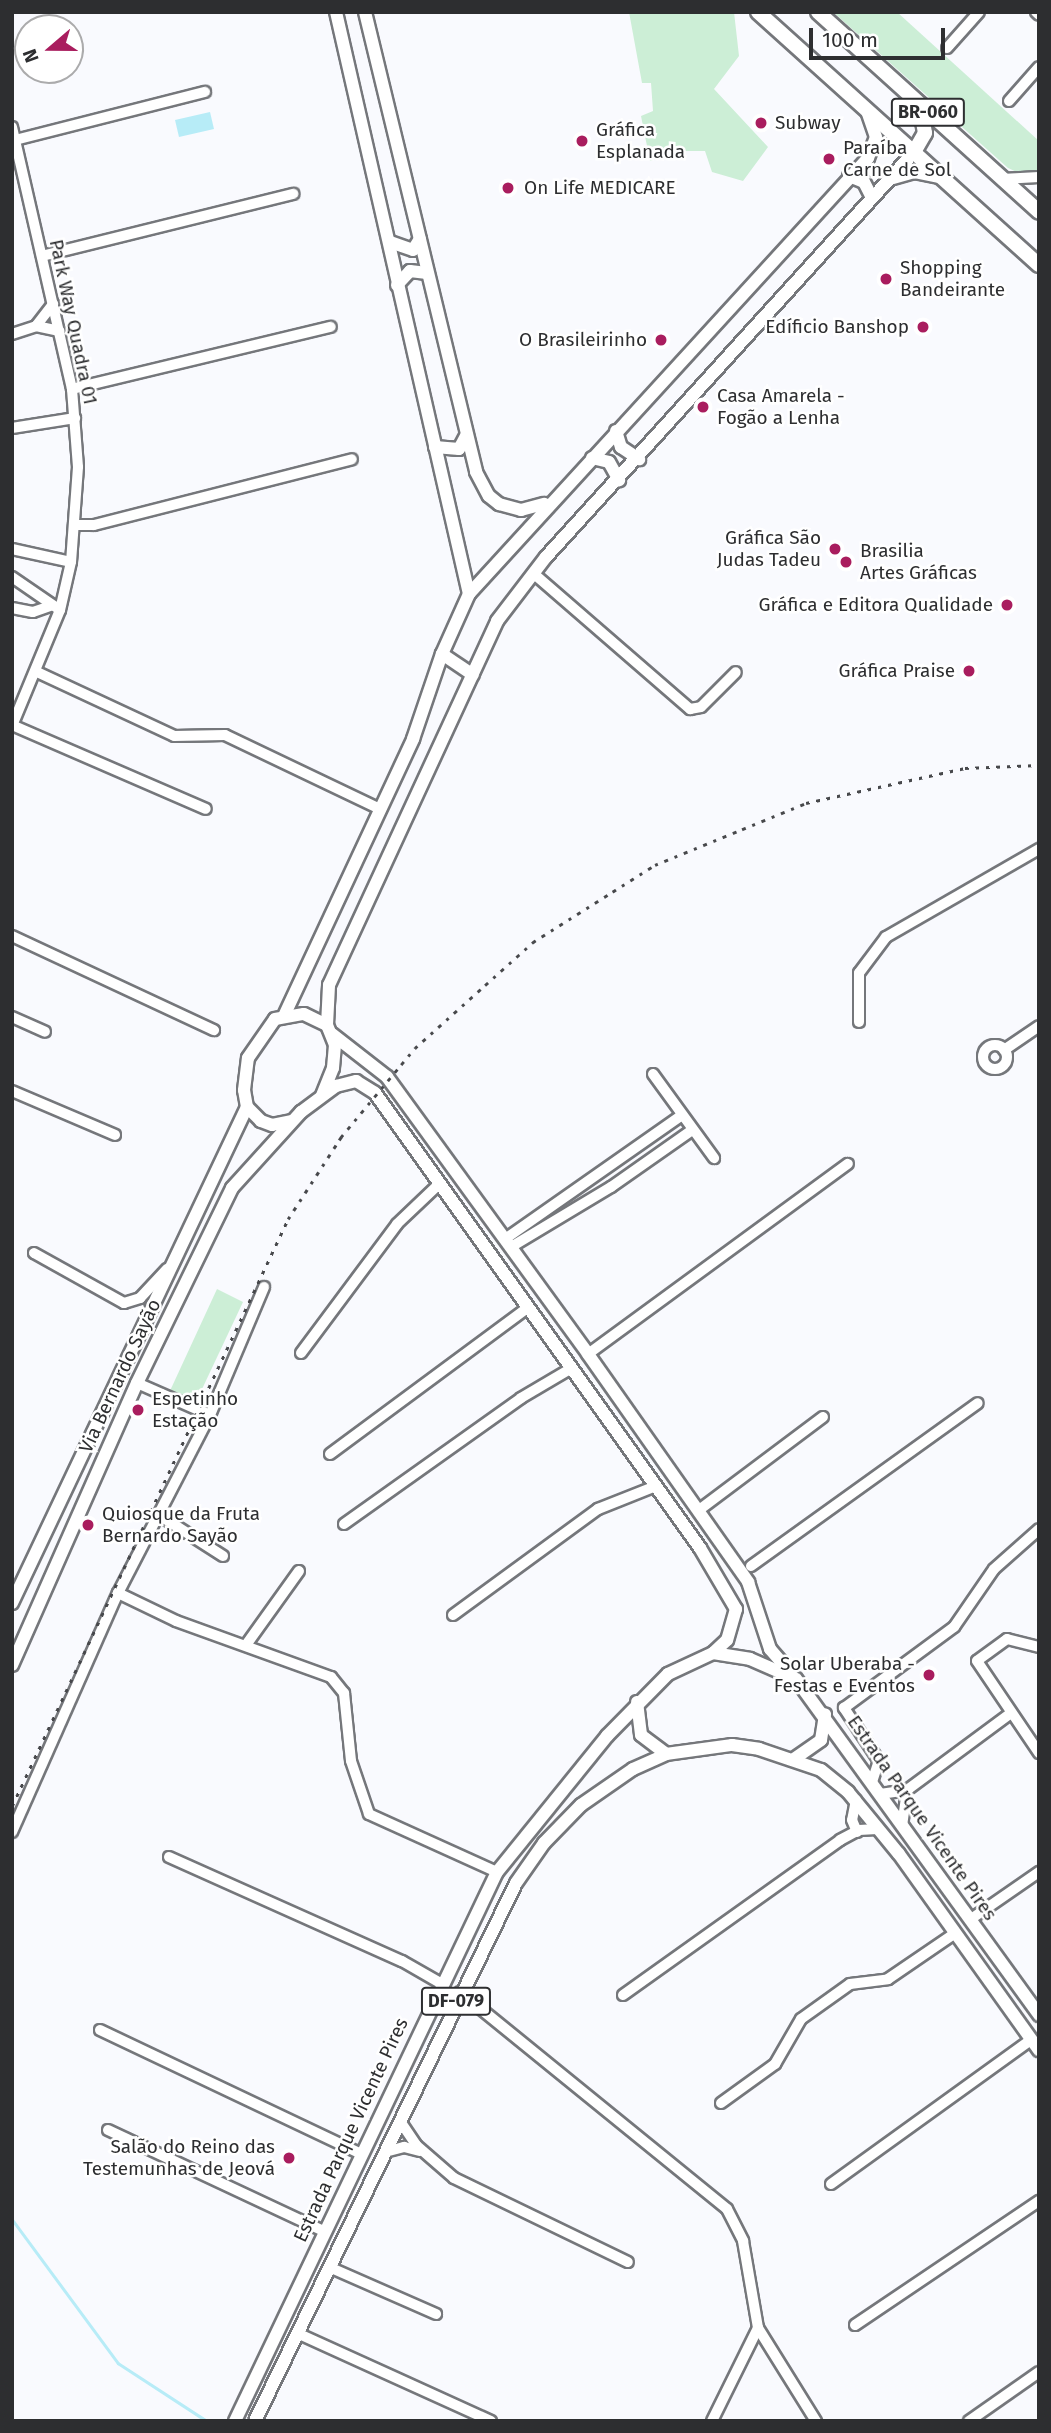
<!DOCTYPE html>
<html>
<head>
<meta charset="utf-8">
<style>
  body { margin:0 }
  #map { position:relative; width:1051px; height:2433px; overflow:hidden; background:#f9fafe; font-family:"Fira Sans",sans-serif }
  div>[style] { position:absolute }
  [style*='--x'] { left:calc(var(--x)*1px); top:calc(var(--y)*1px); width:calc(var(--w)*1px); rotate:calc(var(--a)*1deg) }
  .green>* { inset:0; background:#cceed6 }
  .water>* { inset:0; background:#b7ecf7 }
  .stream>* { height:2.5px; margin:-1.25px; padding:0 1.25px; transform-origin:1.25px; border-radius:1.25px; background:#b7ecf7 }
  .roads { filter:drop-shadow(2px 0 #75777b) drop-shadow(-2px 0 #75777b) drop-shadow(0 2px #75777b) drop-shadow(0 -2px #75777b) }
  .minor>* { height:10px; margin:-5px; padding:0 5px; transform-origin:5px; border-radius:5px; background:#fff }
  .minor>.ring { margin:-5px; padding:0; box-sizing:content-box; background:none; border:10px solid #fff; border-radius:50% }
  .major>* { height:12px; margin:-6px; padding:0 6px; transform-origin:6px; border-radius:6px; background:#fff }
  .highway>* { height:14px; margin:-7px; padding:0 7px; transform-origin:7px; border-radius:7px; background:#fff }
  .rail>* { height:2.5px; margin-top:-1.25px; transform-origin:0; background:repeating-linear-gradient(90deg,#47484b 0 3.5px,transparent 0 10.5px) }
  .dots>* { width:19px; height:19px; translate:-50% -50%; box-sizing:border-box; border:4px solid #fff; border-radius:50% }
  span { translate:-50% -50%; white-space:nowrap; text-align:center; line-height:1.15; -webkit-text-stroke:5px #fff; paint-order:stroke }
  .shield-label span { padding:2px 5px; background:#fff; border:2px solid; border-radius:5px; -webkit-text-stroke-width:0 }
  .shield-label { font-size:18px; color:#2d2e30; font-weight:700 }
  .poi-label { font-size:19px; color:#2d2e30 }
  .left { translate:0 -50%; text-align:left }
  .right { translate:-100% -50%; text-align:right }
  .street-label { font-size:19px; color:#2d2e30 }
  .frame { position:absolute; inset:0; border:14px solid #2d2e30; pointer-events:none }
  .north { position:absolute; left:14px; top:14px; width:70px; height:70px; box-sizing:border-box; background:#fff; border:2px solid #ababac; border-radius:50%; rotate:250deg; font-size:19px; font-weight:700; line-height:28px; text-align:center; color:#2d2e30 }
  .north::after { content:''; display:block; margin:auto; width:24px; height:32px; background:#a91d5e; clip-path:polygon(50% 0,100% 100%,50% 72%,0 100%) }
  .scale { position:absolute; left:809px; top:28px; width:136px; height:32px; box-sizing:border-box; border:4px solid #2d2e30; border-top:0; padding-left:9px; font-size:21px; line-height:24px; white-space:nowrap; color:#2d2e30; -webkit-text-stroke:5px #fff; paint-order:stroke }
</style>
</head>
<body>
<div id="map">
  <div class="green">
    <div style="clip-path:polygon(629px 12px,734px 12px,739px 56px,714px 89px,768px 147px,743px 181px,712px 172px,705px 151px,679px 151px,650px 161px,641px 116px,653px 111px,651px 83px,642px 83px)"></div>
    <div style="clip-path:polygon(833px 12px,897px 12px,1039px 141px,1039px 171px,1021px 174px,1008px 168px)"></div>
    <div style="clip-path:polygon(217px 1289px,243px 1302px,195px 1404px,169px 1393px)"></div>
  </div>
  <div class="water">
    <div style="clip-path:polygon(210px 112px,214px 129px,179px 137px,175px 120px)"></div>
  </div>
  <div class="stream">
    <div style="--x:12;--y:2219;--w:179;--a:53.6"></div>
    <div style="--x:118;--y:2363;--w:106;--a:33.1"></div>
  </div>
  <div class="roads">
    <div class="minor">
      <div style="--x:1036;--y:12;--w:4;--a:45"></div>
      <div style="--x:947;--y:48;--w:48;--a:-48.4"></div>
      <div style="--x:1009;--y:101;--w:45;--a:-48.6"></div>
      <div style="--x:12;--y:127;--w:269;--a:77.1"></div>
      <div style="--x:72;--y:389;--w:78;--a:85.6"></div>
      <div style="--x:78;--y:467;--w:95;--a:94.2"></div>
      <div style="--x:71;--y:562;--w:49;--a:102.9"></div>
      <div style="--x:60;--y:610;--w:126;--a:112.5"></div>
      <div style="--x:15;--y:140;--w:196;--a:-14.2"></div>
      <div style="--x:1002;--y:179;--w:37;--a:-3"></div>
      <div style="--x:42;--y:256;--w:259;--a:-13.9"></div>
      <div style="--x:36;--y:326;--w:28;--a:-52"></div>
      <div style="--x:12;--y:334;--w:25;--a:-18"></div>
      <div style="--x:36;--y:326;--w:24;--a:12"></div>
      <div style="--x:72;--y:389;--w:266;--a:-13.5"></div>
      <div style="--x:12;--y:428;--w:64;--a:-9"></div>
      <div style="--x:75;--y:525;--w:19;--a:0"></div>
      <div style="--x:94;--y:525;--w:266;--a:-14.3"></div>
      <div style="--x:12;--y:549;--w:60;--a:12.4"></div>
      <div style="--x:533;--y:573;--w:208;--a:40.9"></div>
      <div style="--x:690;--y:709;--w:11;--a:-10"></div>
      <div style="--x:701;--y:707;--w:49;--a:-45"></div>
      <div style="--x:12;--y:577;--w:58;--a:34.5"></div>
      <div style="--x:12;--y:608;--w:21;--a:11"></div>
      <div style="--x:33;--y:612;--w:18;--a:-19"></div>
      <div style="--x:37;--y:672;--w:151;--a:25"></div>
      <div style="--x:174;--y:736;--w:51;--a:-1.1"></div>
      <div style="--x:225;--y:735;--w:170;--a:25.5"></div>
      <div style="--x:12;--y:725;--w:211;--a:23.4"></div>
      <div style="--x:12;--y:936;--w:223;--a:25"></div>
      <div style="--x:12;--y:1017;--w:36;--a:24"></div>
      <div style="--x:859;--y:1022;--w:49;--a:-90"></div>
      <div style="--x:859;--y:973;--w:45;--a:-53.1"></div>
      <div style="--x:886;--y:937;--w:177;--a:-29.9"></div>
      <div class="ring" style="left:983px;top:1045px;width:14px;height:14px"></div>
      <div style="--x:1004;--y:1050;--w:42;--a:-34.4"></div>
      <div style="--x:653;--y:1074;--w:104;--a:54"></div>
      <div style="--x:12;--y:1091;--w:112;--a:23.1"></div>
      <div style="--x:505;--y:1239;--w:216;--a:-35"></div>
      <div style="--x:511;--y:1247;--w:117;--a:-31"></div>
      <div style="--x:611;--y:1187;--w:99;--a:-35.1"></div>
      <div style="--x:34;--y:1253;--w:103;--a:29.1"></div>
      <div style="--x:124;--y:1303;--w:17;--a:-17"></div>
      <div style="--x:140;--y:1298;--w:40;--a:-47"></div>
      <div style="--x:301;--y:1353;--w:161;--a:-53.3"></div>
      <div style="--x:397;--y:1224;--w:59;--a:-43.6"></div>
      <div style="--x:588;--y:1354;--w:322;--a:-36.2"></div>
      <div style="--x:137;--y:1383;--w:80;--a:23.7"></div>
      <div style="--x:330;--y:1454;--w:245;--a:-36.5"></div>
      <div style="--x:699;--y:1510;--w:155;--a:-36.9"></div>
      <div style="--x:159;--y:1515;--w:76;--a:32.6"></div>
      <div style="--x:344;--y:1524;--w:217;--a:-35.4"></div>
      <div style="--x:521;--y:1398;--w:57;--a:-30.6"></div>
      <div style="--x:751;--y:1566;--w:279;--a:-35.7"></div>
      <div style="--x:118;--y:1593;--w:64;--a:25.8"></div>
      <div style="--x:176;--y:1621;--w:165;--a:19.9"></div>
      <div style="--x:331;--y:1677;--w:21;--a:51"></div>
      <div style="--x:344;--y:1693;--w:68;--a:84.1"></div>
      <div style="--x:351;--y:1761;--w:56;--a:71.2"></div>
      <div style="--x:369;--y:1814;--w:141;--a:24.4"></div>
      <div style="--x:453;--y:1615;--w:180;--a:-36.2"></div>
      <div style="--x:598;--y:1509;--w:62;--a:-21.6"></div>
      <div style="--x:246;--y:1645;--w:91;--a:-54.4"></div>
      <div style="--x:1039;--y:1647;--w:33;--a:-166"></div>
      <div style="--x:1007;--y:1639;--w:37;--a:144"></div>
      <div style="--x:977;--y:1661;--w:111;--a:56"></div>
      <div style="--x:872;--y:1782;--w:22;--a:-72"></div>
      <div style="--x:879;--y:1761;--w:64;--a:-123.4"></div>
      <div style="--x:844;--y:1708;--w:137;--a:-36.4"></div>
      <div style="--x:954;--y:1627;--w:70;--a:-55.4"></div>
      <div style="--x:994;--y:1569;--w:60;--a:-41.6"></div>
      <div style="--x:880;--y:1794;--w:27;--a:-8"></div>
      <div style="--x:907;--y:1790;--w:129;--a:-36.5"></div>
      <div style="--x:856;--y:1800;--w:20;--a:101"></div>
      <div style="--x:852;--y:1820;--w:13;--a:67"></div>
      <div style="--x:902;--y:1826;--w:36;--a:-82"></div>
      <div style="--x:12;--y:1832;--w:261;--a:-66.1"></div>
      <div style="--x:118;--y:1593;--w:200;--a:-62.7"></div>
      <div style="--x:210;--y:1415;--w:139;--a:-67.1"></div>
      <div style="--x:169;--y:1857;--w:255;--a:24.1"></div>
      <div style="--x:402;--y:1961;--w:46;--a:29.9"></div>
      <div style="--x:971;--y:1919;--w:83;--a:-34.7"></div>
      <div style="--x:460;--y:1992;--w:344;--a:39.1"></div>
      <div style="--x:727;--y:2209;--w:36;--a:63"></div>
      <div style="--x:743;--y:2241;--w:88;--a:80.2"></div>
      <div style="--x:758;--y:2328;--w:110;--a:58.1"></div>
      <div style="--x:623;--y:1995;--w:267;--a:-35.5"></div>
      <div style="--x:840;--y:1840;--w:21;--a:-28"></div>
      <div style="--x:859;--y:1830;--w:18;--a:-3"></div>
      <div style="--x:100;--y:2030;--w:287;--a:25.4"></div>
      <div style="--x:721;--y:2103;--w:67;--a:-35.8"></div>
      <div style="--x:775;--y:2064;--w:52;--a:-60"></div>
      <div style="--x:801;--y:2019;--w:60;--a:-35.5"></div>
      <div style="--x:850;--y:1984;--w:38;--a:-7"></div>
      <div style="--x:888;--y:1979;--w:80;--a:-34.3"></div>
      <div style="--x:400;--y:2121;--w:29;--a:56"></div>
      <div style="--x:416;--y:2145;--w:50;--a:41"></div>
      <div style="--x:454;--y:2178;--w:193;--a:25.8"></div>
      <div style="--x:108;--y:2130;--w:238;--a:25.1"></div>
      <div style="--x:385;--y:2152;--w:20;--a:-15"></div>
      <div style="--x:404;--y:2147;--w:16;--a:14"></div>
      <div style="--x:831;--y:2184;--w:246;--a:-35.8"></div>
      <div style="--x:329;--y:2267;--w:117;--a:23.7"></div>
      <div style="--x:855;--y:2325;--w:222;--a:-34"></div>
      <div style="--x:297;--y:2333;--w:213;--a:24.4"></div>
      <div style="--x:712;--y:2421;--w:104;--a:-63.7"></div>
      <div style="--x:969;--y:2421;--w:85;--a:-35"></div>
    </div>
    <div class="major">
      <div style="--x:336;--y:12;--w:597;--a:77.13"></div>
      <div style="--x:365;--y:12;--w:473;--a:76.4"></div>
      <div style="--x:476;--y:472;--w:27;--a:62"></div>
      <div style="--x:489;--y:496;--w:13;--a:39"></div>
      <div style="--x:499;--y:504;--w:23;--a:15"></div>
      <div style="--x:521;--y:510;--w:24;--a:-15"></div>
      <div style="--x:849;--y:176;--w:16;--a:22"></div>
      <div style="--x:864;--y:182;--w:16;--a:63"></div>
      <div style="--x:390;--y:242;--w:24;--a:19"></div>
      <div style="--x:413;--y:250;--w:13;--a:-58"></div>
      <div style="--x:397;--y:285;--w:19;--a:-47"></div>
      <div style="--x:410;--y:271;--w:17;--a:7"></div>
      <div style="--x:616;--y:431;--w:17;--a:73"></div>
      <div style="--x:621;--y:447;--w:22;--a:34"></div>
      <div style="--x:435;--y:447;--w:24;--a:5"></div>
      <div style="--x:459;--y:449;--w:15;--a:-62"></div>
      <div style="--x:592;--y:458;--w:17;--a:13"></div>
      <div style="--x:609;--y:462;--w:21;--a:61"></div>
      <div style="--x:442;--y:654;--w:37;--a:34"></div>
      <div style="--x:284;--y:1016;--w:306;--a:-65"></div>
      <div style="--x:413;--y:739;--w:90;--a:-71.2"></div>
      <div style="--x:442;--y:654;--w:66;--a:-65.8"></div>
      <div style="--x:469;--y:594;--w:591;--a:-47.54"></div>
      <div style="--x:868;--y:158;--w:22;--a:-69"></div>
      <div style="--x:876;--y:137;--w:28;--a:-109"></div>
      <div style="--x:327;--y:1025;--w:40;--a:-87.1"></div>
      <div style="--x:329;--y:985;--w:401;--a:-65.2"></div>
      <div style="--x:497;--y:621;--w:81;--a:-52.6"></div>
      <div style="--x:546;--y:557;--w:547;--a:-47.74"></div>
      <div style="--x:332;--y:1034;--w:70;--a:38"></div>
      <div style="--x:387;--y:1077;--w:342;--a:54"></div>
      <div style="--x:588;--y:1354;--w:279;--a:54.9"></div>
      <div style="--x:748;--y:1582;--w:71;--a:71.8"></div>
      <div style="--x:770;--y:1649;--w:32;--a:49"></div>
      <div style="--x:291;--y:1121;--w:19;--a:168"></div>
      <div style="--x:272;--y:1125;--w:12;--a:-160"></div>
      <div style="--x:261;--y:1121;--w:20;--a:-135"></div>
      <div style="--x:247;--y:1107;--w:17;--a:-100"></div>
      <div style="--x:244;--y:1090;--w:32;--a:-83"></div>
      <div style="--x:248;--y:1058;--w:47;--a:-55.3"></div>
      <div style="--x:275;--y:1019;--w:29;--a:-10"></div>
      <div style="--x:304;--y:1014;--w:25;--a:26"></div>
      <div style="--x:327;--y:1025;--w:22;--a:68"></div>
      <div style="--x:335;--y:1045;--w:23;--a:95"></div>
      <div style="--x:333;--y:1068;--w:29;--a:112"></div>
      <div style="--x:12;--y:1603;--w:549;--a:-64.65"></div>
      <div style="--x:12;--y:1665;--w:308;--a:-66.1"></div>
      <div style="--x:137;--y:1383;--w:217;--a:-64"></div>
      <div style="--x:232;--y:1188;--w:103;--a:-47.8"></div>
      <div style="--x:301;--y:1112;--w:44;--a:-36.6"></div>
      <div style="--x:336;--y:1086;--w:21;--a:-14"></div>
      <div style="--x:356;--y:1081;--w:22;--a:32"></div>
      <div style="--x:375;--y:1093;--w:559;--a:54.46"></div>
      <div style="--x:700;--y:1548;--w:71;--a:59.5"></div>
      <div style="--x:736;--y:1609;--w:32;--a:106"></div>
      <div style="--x:727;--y:1640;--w:19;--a:137"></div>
      <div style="--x:637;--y:1702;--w:33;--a:83"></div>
      <div style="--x:641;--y:1735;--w:31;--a:37"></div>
      <div style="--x:794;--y:1759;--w:33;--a:-35"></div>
      <div style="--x:821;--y:1740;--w:26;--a:-81"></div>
      <div style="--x:235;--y:2421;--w:608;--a:-64.49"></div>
      <div style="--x:497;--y:1872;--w:175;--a:-51"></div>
      <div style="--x:607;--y:1736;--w:87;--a:-45.5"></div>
      <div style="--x:668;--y:1674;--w:50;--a:-25"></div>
      <div style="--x:713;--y:1653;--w:37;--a:9"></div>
      <div style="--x:750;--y:1659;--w:50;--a:23.5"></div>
      <div style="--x:796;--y:1679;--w:415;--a:54.1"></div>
      <div style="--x:255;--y:2421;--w:598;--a:-64.12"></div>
      <div style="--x:516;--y:1883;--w:49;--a:-55"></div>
      <div style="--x:544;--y:1843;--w:53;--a:-45.8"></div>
      <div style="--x:581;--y:1805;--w:63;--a:-34.7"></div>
      <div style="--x:633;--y:1769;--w:36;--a:-24"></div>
      <div style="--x:666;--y:1754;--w:67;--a:-7.8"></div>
      <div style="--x:732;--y:1745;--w:27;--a:8"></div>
      <div style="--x:759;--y:1749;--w:65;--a:18.7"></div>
      <div style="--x:821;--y:1770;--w:35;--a:39"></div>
      <div style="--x:848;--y:1792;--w:80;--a:50.6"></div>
      <div style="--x:899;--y:1854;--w:241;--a:54.5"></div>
    </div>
    <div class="highway">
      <div style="--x:758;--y:12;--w:378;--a:42"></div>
      <div style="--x:818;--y:12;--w:298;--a:42.1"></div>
      <div style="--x:914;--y:152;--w:22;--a:-60"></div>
      <div style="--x:925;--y:133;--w:29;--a:-100"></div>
      <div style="--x:893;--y:177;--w:22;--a:-16"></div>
      <div style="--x:914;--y:171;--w:25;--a:11"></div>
    </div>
  </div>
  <div class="rail">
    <div style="--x:12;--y:1806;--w:649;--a:-64.82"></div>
    <div style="--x:288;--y:1219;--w:98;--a:-57.1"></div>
    <div style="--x:341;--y:1137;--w:116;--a:-50.3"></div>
    <div style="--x:415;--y:1048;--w:159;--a:-41.9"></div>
    <div style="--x:533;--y:942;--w:144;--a:-32.3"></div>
    <div style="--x:655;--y:865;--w:163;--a:-22.3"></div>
    <div style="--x:806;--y:803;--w:163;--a:-12.4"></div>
    <div style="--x:965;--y:768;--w:74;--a:-2.3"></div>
  </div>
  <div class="dots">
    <div style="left:761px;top:123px;background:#a91d5e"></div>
    <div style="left:582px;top:141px;background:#a91d5e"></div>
    <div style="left:829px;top:159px;background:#a91d5e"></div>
    <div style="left:508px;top:188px;background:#a91d5e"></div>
    <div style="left:886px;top:279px;background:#a91d5e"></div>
    <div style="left:923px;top:327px;background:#a91d5e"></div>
    <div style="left:661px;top:340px;background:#a91d5e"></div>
    <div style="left:703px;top:407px;background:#a91d5e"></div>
    <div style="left:835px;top:549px;background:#a91d5e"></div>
    <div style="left:846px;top:562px;background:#a91d5e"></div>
    <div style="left:1007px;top:605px;background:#a91d5e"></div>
    <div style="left:969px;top:671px;background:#a91d5e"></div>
    <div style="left:138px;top:1410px;background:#a91d5e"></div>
    <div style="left:88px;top:1525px;background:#a91d5e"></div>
    <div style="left:929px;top:1675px;background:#a91d5e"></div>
    <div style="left:289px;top:2158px;background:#a91d5e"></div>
  </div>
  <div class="shield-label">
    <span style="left:928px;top:112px">BR-060</span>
    <span style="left:456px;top:2001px">DF-079</span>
  </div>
  <div class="poi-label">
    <span class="left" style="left:775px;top:123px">Subway</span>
    <span class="left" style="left:596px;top:141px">Gráfica<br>Esplanada</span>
    <span class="left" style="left:843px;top:159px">Paraíba<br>Carne de Sol</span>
    <span class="left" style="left:524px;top:188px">On Life MEDICARE</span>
    <span class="left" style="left:900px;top:279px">Shopping<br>Bandeirante</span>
    <span class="right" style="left:909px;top:327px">Edíficio Banshop</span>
    <span class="right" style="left:647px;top:340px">O Brasileirinho</span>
    <span class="left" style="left:717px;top:407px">Casa Amarela -<br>Fogão a Lenha</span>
    <span class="right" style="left:821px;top:549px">Gráfica São<br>Judas Tadeu</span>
    <span class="left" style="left:860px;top:562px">Brasilia<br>Artes Gráficas</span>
    <span class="right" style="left:993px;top:605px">Gráfica e Editora Qualidade</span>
    <span class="right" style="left:955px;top:671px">Gráfica Praise</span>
    <span class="left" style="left:152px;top:1410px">Espetinho<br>Estação</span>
    <span class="left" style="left:102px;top:1525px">Quiosque da Fruta<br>Bernardo Sayão</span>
    <span class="right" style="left:915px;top:1675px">Solar Uberaba -<br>Festas e Eventos</span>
    <span class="right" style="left:275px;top:2158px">Salão do Reino das<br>Testemunhas de Jeová</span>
  </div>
  <div class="street-label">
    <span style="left:73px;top:322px;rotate:78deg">Park Way Quadra 01</span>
    <span style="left:120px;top:1376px;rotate:-65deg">Via Bernardo Sayão</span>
    <span style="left:922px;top:1818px;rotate:55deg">Estrada Parque Vicente Pires</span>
    <span style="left:351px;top:2130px;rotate:-65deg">Estrada Parque Vicente Pires</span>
  </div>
  <div class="frame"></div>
  <div class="north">N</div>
  <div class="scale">100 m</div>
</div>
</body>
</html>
